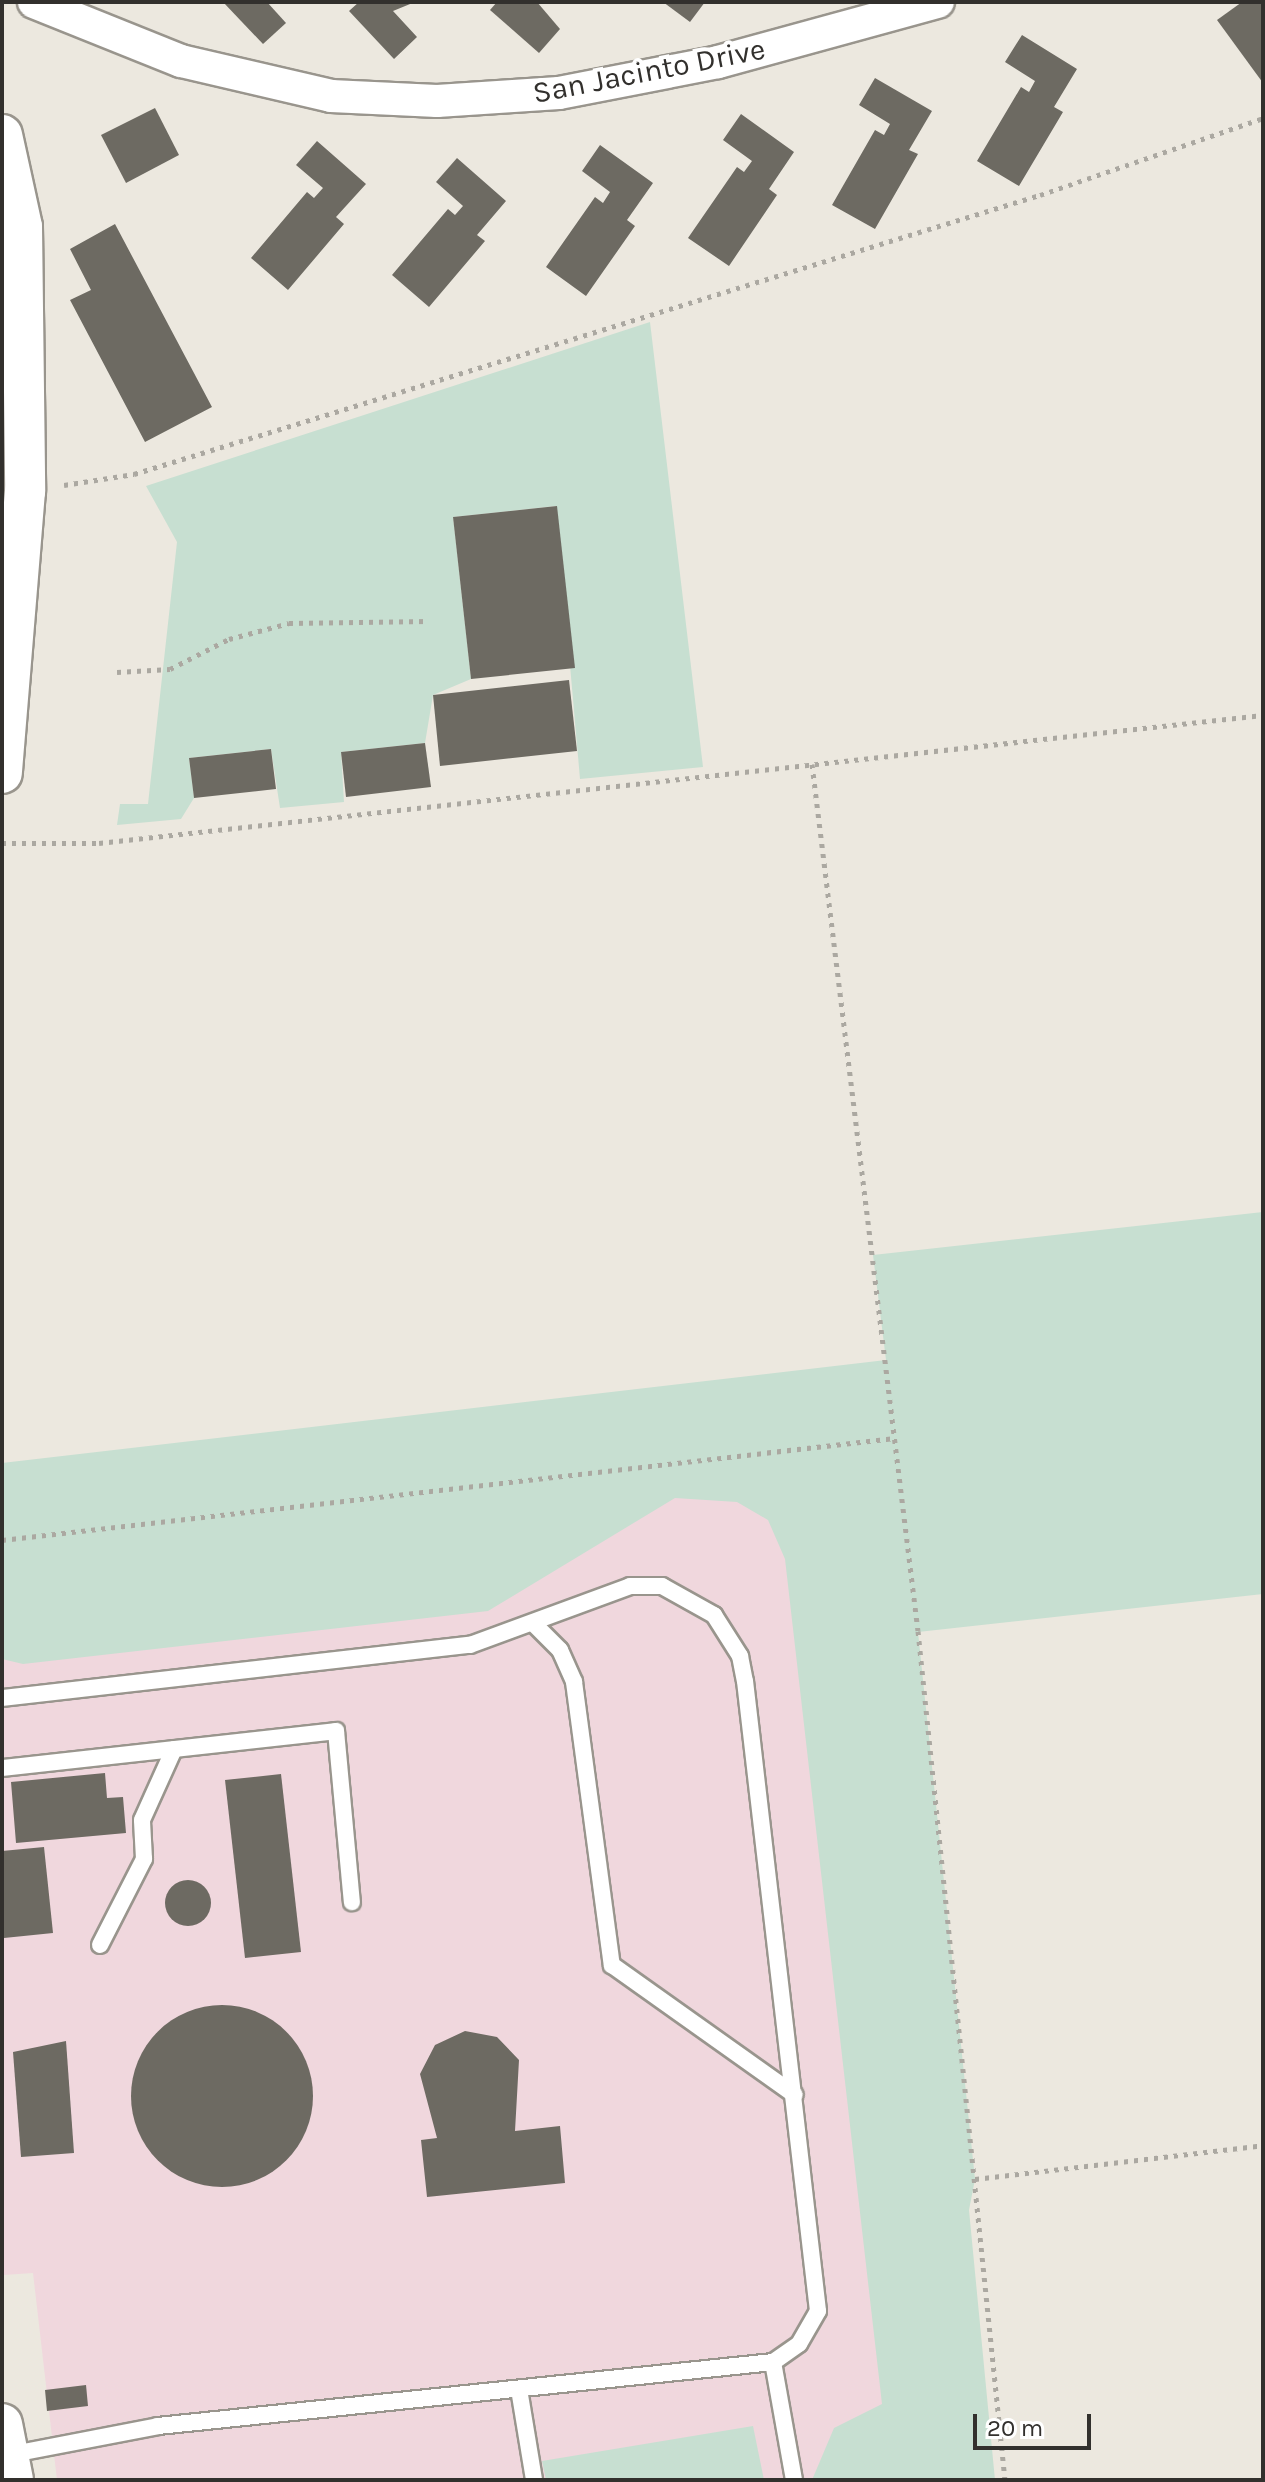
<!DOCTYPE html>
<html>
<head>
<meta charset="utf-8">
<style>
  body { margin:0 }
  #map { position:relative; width:1265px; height:2482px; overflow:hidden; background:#ece8df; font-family:Karla,sans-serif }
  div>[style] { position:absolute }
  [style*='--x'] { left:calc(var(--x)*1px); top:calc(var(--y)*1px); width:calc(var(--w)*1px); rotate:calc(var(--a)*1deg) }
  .industrial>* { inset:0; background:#f0d7dd }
  .green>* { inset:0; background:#c7dfd1 }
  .building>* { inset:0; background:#6d6a62 }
  .round { border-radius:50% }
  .path>* { height:5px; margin-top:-2.5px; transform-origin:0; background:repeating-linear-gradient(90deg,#aba8a1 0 4px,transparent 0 10px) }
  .roads { filter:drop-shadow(2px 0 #99958d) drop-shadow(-2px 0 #99958d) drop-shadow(0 2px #99958d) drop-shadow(0 -2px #99958d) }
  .service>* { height:16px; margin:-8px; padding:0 8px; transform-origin:8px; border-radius:8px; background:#fff }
  .minor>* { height:32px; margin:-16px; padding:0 16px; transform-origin:16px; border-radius:16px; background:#fff }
  .tertiary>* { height:40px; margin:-20px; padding:0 20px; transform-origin:20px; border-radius:20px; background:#fff }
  span { translate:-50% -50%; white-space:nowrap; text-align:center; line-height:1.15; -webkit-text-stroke:8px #fff; paint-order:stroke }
  .street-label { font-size:30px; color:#32302d }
  .frame { position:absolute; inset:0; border:4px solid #32302d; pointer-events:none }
  .scale { position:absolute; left:973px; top:2414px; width:118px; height:36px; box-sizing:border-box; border:4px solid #32302d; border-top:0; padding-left:10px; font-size:24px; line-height:28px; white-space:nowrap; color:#32302d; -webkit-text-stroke:6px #fff; paint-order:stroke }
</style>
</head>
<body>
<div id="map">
  <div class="industrial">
    <div style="clip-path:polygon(791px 1465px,909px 2480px,57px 2480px,33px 2273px,4px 2275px,2px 2248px,2px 1554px)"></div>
  </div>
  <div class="green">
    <div style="clip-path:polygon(650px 322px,703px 767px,580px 779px,556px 506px,453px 517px,471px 679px,433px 695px,425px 743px,341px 752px,344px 802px,280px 808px,271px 749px,189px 758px,194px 798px,181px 819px,117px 825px,120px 804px,148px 804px,177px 542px,146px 486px)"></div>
    <div style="clip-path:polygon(1263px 1212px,1263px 1594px,918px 1632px,975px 2179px,969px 2210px,995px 2480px,812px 2480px,834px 2428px,882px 2404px,785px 1559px,768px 1520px,737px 1502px,675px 1498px,488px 1611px,23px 1664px,2px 1659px,2px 1463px,886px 1360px,873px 1255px)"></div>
    <div style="clip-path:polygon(753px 2426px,764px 2480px,546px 2480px,542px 2461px)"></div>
  </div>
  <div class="building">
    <div style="clip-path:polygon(223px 2px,267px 2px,286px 23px,263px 44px)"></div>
    <div style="clip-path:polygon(359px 2px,415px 2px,393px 11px,417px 37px,394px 59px,349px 11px)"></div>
    <div style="clip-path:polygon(497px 2px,537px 2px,560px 29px,539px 53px,490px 10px)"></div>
    <div style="clip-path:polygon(663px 2px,705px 2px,690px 22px)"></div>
    <div style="clip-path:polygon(1242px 2px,1263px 2px,1263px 83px,1217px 20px)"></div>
    <div style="clip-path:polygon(1022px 35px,1077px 69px,1054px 107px,1063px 112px,1019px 186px,977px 161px,1021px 87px,1029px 92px,1035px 81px,1005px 62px)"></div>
    <div style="clip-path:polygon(875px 78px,932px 111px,909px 150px,918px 154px,875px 229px,832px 205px,875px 130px,884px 135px,890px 124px,859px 105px)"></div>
    <div style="clip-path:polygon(155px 108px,179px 155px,126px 183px,101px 135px)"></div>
    <div style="clip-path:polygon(741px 114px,794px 152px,769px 189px,777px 195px,729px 266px,688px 238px,737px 167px,744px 172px,752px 161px,723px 140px)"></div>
    <div style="clip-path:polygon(317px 141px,366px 184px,336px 217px,344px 224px,288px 290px,251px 258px,307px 192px,314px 198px,323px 188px,296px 165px)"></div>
    <div style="clip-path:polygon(600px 145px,653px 183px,627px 220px,635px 226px,586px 296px,546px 267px,595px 197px,603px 203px,610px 192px,582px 171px)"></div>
    <div style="clip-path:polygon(457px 158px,506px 201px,477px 235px,485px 241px,429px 307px,392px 275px,448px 209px,455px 215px,463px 206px,436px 182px)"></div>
    <div style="clip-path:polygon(115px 224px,212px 407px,145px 442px,70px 300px,91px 290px,70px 249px)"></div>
    <div style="clip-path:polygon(557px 506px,575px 668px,471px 679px,453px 517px)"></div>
    <div style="clip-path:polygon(569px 680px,577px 751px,440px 766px,433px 695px)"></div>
    <div style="clip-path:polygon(425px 743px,431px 787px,346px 797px,341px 752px)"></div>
    <div style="clip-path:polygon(271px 749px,276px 789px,194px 798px,189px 758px)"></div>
    <div style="clip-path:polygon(105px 1773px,107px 1798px,123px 1797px,126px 1833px,16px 1843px,11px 1782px)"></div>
    <div style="clip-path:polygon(281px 1774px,301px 1952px,245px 1958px,225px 1780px)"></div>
    <div style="clip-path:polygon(44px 1847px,53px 1933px,4px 1938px,2px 1851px)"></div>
    <div class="round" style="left:165px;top:1880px;width:46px;height:46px"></div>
    <div class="round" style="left:131px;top:2005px;width:182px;height:182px"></div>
    <div style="clip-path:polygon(465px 2031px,497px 2037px,519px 2060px,515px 2131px,560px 2126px,565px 2183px,427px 2197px,421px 2140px,437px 2138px,420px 2074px,435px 2045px)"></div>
    <div style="clip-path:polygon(66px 2041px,74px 2153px,21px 2157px,13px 2052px)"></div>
    <div style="clip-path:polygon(86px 2385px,88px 2406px,47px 2411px,45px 2390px)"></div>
  </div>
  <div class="path">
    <div style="--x:64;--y:485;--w:71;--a:-8.9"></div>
    <div style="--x:134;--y:474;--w:948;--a:-17.12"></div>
    <div style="--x:1040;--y:195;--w:236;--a:-19"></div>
    <div style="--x:117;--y:672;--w:53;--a:-3.2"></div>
    <div style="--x:170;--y:669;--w:66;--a:-27"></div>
    <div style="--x:229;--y:639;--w:62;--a:-14.9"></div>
    <div style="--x:289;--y:623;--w:140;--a:-0.8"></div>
    <div style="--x:812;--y:764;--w:873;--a:83.03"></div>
    <div style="--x:918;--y:1631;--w:853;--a:84.15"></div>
    <div style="--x:2;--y:843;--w:97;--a:0"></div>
    <div style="--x:99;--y:843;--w:1171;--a:-6.28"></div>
    <div style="--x:2;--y:1540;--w:899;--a:-6.52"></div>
    <div style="--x:975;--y:2179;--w:290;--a:-6.7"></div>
  </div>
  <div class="roads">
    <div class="service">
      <div style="--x:535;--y:1625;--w:35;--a:45"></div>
      <div style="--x:560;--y:1650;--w:35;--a:66"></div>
      <div style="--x:574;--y:1682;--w:286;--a:82.4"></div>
      <div style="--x:612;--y:1965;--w:224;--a:35.4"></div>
      <div style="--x:2;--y:1698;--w:471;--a:-6.5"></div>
      <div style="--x:470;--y:1645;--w:171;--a:-20.2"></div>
      <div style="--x:630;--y:1586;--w:32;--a:0"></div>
      <div style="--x:662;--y:1586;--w:60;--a:29.1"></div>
      <div style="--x:714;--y:1615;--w:49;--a:57.6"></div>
      <div style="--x:740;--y:1656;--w:25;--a:79"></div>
      <div style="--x:745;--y:1681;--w:634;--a:83.39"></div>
      <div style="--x:818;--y:2311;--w:38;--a:120"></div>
      <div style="--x:799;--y:2344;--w:32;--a:145"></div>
      <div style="--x:2;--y:1768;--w:336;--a:-6.3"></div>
      <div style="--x:336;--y:1731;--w:172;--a:84.7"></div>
      <div style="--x:100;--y:1945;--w:97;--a:-62.9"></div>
      <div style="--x:144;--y:1859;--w:39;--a:-93"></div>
      <div style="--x:142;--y:1820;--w:78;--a:-65.7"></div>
      <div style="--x:519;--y:2389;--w:92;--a:80.6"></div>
      <div style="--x:8;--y:2455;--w:153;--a:-10.9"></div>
      <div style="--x:158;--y:2426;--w:618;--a:-5.94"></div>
      <div style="--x:773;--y:2362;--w:120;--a:79.9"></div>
    </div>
    <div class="minor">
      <div style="--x:34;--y:2;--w:158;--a:21.9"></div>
      <div style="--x:181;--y:61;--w:154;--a:13.1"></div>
      <div style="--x:331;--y:96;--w:106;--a:2.7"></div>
      <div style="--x:437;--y:101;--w:122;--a:-3.8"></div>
      <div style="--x:559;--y:93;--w:162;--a:-11"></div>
      <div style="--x:718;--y:62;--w:228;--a:-15.3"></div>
    </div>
    <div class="tertiary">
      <div style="--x:2;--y:135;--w:94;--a:77.7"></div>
      <div style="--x:22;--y:227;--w:264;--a:89.3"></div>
      <div style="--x:25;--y:491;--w:283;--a:94.7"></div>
      <div style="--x:2;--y:2424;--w:57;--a:78.9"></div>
    </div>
  </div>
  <div class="street-label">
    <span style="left:649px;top:71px;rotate:-11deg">San Jacinto Drive</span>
  </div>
  <div class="frame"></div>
  <div class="scale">20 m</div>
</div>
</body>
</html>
